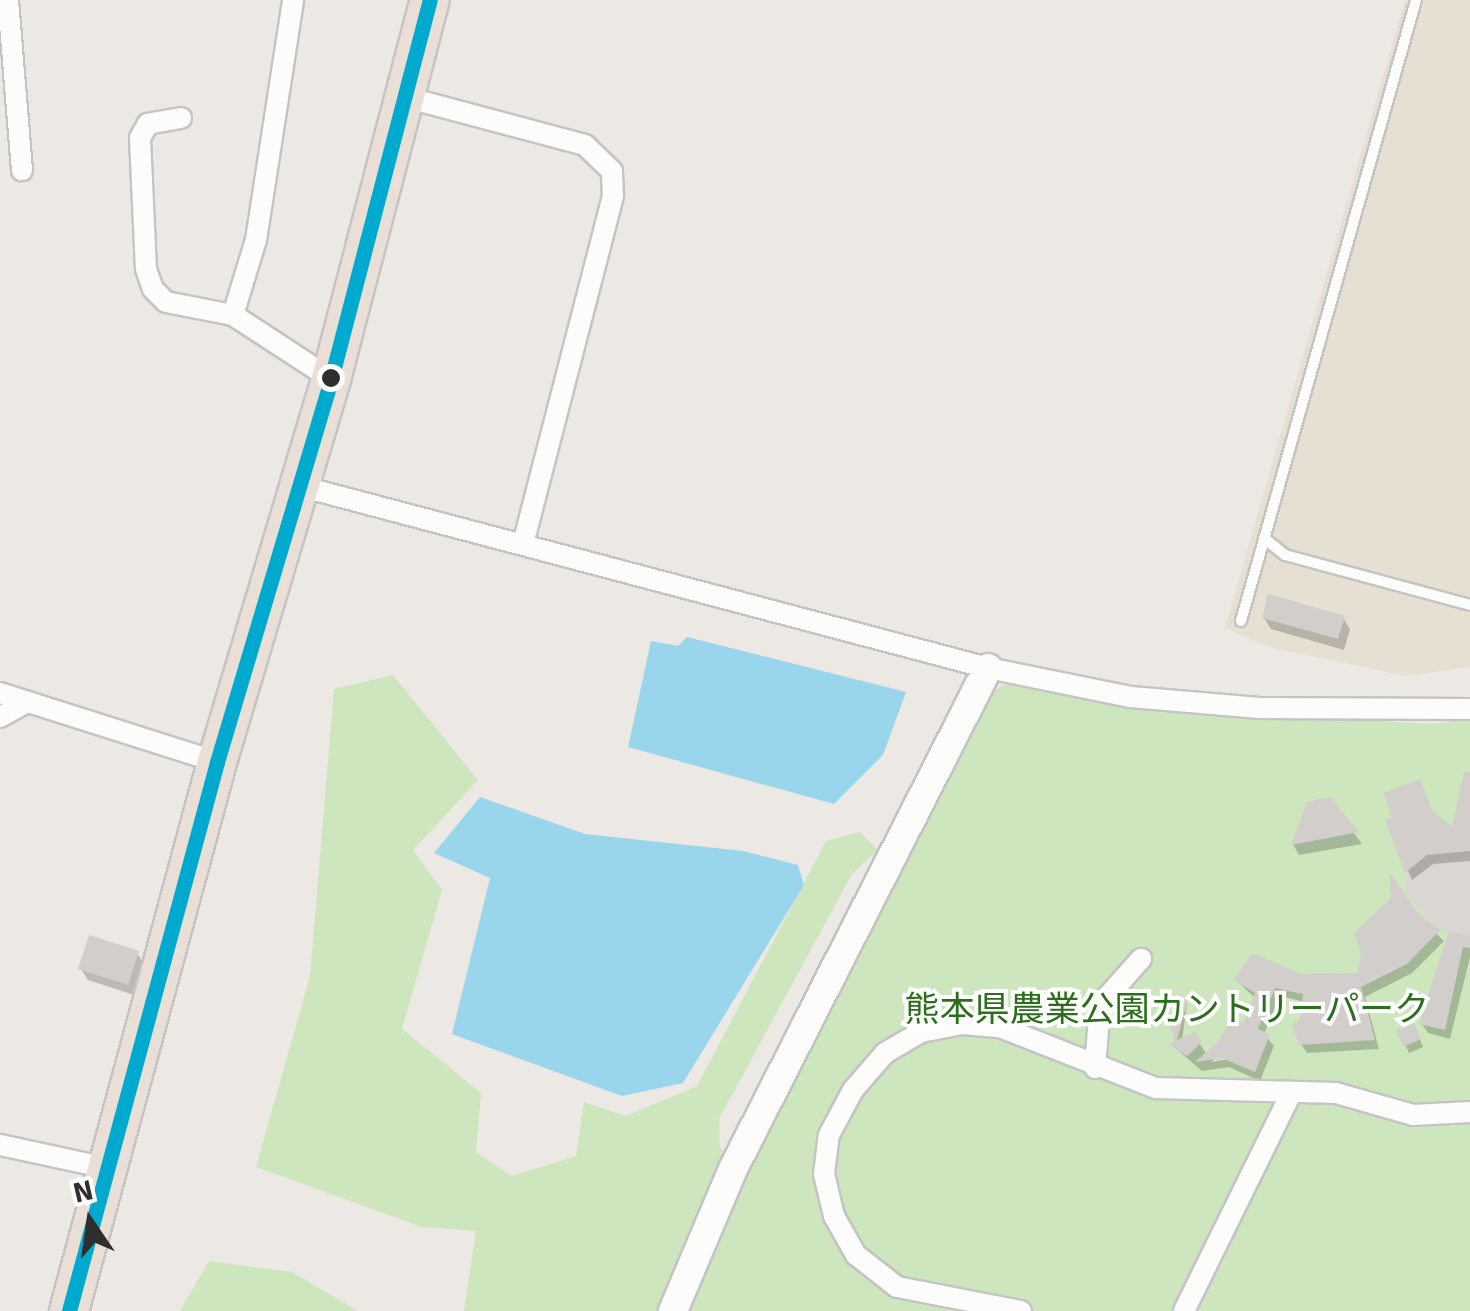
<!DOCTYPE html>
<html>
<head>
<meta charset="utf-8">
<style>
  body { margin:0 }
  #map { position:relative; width:1470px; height:1311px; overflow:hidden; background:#ece8e4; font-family:Signika,"Noto Sans JP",sans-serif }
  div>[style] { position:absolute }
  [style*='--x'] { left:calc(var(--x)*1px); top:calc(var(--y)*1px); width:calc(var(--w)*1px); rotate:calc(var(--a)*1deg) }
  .education>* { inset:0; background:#e6e0d3 }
  .green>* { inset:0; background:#cee6be }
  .plaza>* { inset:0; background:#dad6d2 }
  .water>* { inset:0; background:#99d6ec }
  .shadow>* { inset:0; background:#0003 }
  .building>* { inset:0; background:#d1cecb }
  .roads { filter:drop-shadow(2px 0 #c5c4c5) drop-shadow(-2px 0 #c5c4c5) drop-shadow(0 2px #c5c4c5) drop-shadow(0 -2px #c5c4c5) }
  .lane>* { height:10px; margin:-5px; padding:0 5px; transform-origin:5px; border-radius:5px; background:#fcfcfb }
  .street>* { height:20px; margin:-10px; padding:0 10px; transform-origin:10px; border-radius:10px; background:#fcfcfb }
  .secondary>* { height:28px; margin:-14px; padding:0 14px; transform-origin:14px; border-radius:14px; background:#fcfcfb }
  .highway>* { height:38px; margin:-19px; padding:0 19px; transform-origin:19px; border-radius:19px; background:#eadfd6 }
  .bus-1>* { height:15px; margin:-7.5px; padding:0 7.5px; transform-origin:7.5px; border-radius:7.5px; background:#00a9ce }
  .dots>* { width:28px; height:28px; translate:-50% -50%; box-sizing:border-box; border:5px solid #fff; border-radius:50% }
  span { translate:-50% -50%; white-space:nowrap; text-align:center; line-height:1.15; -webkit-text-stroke:8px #fff; paint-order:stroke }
  .park-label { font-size:35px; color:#2c6e1b }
  .north { position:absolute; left:40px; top:1171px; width:100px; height:100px; -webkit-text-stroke:8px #fff; paint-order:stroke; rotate:347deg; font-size:28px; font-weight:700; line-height:40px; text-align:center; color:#2e2e2e }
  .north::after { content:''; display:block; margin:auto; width:35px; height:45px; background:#2e2e2e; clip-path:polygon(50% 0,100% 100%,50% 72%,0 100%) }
</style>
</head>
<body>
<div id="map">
  <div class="education">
    <div style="clip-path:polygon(1405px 0,1470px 0,1470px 667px,1406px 676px,1268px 647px,1225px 628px)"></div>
  </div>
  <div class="green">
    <div style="clip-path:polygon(393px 675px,478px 780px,413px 850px,442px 890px,402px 1029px,481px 1093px,476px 1152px,512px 1176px,576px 1156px,584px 1102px,626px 1116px,697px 1086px,826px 841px,860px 832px,878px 850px,852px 874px,719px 1119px,720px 1147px,746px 1172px,986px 695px,1011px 681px,1131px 707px,1432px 724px,1470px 718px,1470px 1311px,464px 1311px,476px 1231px,422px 1227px,256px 1167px,310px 976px,334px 689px)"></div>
    <div style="clip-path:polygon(209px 1261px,292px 1272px,358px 1311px,180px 1311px)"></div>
  </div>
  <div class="plaza">
    <div style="clip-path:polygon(1470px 851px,1470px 936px,1439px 929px,1405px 894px,1407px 871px,1427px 855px)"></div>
  </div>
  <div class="water">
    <div style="clip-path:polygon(687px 637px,906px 692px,883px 755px,834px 804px,628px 747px,651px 641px,678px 646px)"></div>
    <div style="clip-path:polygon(480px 797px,585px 834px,743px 851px,798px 865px,804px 885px,683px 1083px,622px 1096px,452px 1034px,490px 878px,434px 853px)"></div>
  </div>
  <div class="shadow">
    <div style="clip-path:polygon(1264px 618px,1343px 618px,1350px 629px,1344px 650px,1271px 629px)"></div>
    <div style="clip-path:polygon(1470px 783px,1470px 861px,1433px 864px,1412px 880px,1388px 822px,1433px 814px,1453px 832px)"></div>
    <div style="clip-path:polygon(1329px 800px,1362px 844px,1299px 855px,1293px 844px)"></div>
    <div style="clip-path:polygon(evenodd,1417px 915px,1444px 941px,1412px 973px,1365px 997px,1379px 1049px,1307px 1053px,1301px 1044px,1305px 1002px,1280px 996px,1264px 1034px,1274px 1046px,1260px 1081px,1229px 1067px,1202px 1071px,1172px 1045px,1178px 1043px,1171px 1019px,1187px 1003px,1182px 1041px,1194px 1035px,1207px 1055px,1244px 1026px,1255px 998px,1237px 981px,1359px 975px,1417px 915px,1217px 1056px,1235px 1058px,1211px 1062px,1217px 1056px)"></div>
    <div style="clip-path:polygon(1451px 934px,1470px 939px,1470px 957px,1450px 1039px,1428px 1033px,1422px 1024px)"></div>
    <div style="clip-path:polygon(137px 953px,144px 964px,134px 995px,88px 980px,81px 969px)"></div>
    <div style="clip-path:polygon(1399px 1032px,1417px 1033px,1423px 1047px,1409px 1053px)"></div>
  </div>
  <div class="building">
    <div style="clip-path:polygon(1268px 594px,1345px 616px,1338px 639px,1262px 618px)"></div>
    <div style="clip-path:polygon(1464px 772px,1470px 772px,1470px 851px,1427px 855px,1405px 873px,1385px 820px,1392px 818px,1384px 793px,1420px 779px,1432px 810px,1452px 827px)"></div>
    <div style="clip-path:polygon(1330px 797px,1359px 832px,1291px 845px,1307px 802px)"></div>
    <div style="clip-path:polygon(1389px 872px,1418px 913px,1440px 930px,1407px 964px,1361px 987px,1375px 1040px,1299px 1045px,1292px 1025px,1300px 1020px,1303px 994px,1275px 988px,1258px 1029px,1270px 1034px,1255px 1072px,1222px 1058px,1195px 1062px,1220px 1040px,1231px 1017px,1243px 1023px,1255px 993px,1234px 980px,1252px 953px,1302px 974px,1357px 973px,1361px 955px,1354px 933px,1391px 898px)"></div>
    <div style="clip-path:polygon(1449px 931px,1470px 936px,1470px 948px,1463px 947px,1445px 1030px,1419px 1024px)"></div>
    <div style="clip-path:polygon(89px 935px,139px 951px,128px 985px,78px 969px)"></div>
    <div style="clip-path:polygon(1188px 999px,1177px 1040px,1195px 1032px,1202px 1042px,1187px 1056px,1169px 1044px,1175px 1041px,1168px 1019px)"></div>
    <div style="clip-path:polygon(1414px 1023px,1421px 1039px,1403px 1047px,1396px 1031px)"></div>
  </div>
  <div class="roads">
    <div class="lane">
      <div style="--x:1264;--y:538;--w:27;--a:39"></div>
      <div style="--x:1285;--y:555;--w:192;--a:15.1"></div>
      <div style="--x:1241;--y:621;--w:645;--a:-74.26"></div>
    </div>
    <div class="street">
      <div style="--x:8;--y:0;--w:171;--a:85.3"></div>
      <div style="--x:405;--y:97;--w:186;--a:14.9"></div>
      <div style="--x:585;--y:145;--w:37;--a:44"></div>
      <div style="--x:612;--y:171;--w:25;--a:88"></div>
      <div style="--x:613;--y:196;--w:360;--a:104.5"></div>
      <div style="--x:181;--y:118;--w:34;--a:170"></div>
      <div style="--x:148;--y:124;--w:16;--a:120"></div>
      <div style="--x:140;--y:138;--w:131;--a:87.4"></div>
      <div style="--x:146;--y:269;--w:21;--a:71"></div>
      <div style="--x:153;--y:289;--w:18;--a:45"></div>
      <div style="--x:166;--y:302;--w:68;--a:11"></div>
      <div style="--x:233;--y:315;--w:117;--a:33.1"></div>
      <div style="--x:233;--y:315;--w:78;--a:-73"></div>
      <div style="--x:256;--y:240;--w:243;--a:-81.2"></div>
      <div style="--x:296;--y:485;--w:716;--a:14.81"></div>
      <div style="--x:988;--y:668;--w:146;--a:11.5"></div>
      <div style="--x:1131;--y:697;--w:129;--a:4.9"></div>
      <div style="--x:1260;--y:708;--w:210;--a:0.3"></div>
      <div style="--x:0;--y:693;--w:228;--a:17.6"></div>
      <div style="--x:0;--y:717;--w:29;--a:-29"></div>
      <div style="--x:1095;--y:1068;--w:63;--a:-85.5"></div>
      <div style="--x:1100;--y:1005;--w:62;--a:-48.3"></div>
      <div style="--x:0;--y:1145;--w:109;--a:12.1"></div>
      <div style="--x:1021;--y:1311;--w:126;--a:-169"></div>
      <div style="--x:897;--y:1287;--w:52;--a:-142"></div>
      <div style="--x:856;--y:1255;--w:45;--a:-119.4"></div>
      <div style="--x:834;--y:1216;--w:43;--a:-103.4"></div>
      <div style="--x:824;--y:1174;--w:39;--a:-83"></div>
      <div style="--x:829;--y:1135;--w:51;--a:-61.9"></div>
      <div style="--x:853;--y:1090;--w:49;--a:-49.1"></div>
      <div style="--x:885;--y:1053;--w:42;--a:-30.3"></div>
      <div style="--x:921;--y:1032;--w:42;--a:-11"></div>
      <div style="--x:962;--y:1024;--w:38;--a:5"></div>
      <div style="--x:1000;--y:1027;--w:168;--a:21.4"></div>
      <div style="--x:1156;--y:1088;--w:180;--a:1.6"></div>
      <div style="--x:1336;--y:1093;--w:80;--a:15.9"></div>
      <div style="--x:1413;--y:1115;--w:57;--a:-3"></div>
      <div style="--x:1184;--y:1311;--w:240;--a:-63.8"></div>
    </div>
    <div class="secondary">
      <div style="--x:673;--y:1311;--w:154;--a:-67.1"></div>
      <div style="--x:733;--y:1169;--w:562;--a:-63.02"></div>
    </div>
    <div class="highway">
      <div style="--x:69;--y:1311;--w:569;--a:-74.91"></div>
      <div style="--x:217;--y:762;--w:400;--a:-73.4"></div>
      <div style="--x:331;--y:379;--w:392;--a:-75.4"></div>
    </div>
  </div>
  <div class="bus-1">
    <div style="--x:69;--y:1311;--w:569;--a:-74.91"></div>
    <div style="--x:217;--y:762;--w:400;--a:-73.4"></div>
    <div style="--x:331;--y:379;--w:392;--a:-75.4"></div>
  </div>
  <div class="dots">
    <div style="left:331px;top:378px;background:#2e2e2e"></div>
  </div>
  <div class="park-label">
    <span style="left:1167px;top:1010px">熊本県農業公園カントリーパーク</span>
  </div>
  <div class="north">N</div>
</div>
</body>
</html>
